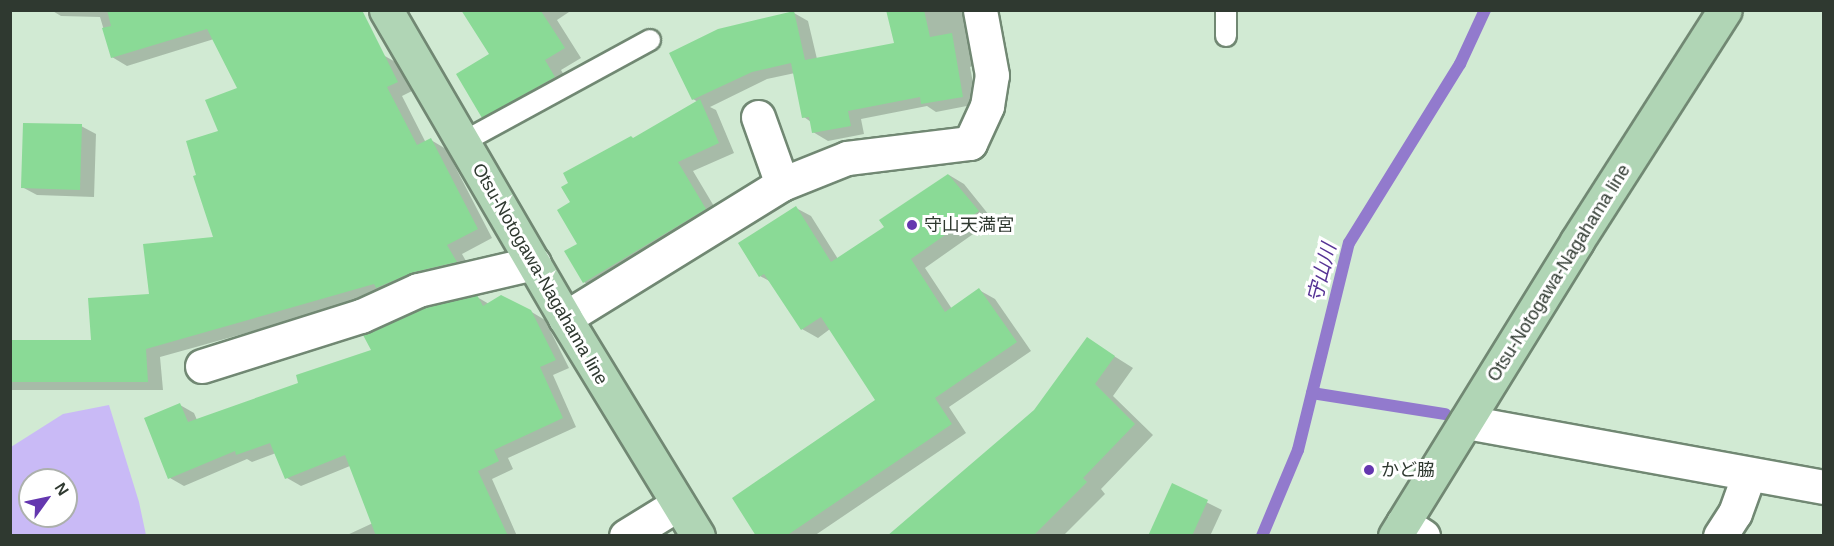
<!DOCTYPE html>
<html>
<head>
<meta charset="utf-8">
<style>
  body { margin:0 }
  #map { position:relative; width:1834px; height:546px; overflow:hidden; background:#d1ead3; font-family:Helvetica,"Noto Sans JP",sans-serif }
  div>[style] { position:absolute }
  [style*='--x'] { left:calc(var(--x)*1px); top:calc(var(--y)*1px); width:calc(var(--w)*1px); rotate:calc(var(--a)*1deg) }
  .green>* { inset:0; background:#c9baf6 }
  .shadow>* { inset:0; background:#0003 }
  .stream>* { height:12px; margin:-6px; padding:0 6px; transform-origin:6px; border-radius:6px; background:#927acd }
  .building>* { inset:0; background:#8ada96 }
  .roads { filter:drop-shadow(2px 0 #718873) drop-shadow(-2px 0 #718873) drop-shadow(0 2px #718873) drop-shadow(0 -2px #718873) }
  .lane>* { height:20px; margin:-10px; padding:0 10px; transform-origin:10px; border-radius:10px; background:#fff }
  .street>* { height:33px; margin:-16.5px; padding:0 16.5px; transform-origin:16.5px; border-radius:16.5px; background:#fff }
  .primary>* { height:33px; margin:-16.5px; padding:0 16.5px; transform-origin:16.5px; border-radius:16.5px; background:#b0d5b5 }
  .dots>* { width:16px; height:16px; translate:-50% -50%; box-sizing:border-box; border:3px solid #fff; border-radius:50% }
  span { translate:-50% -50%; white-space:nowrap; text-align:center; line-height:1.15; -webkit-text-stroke:6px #fff; paint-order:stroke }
  .poi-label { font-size:18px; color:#2f3930 }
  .left { translate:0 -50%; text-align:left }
  .street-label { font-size:18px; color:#2f3930 }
  .water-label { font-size:20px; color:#563395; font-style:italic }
  .frame { position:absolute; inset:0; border:12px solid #2f3930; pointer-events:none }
  .north { position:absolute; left:18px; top:468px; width:60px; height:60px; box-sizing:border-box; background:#fff; border:2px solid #acb0ac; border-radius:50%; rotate:57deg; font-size:16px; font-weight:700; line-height:24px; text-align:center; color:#2f3930 }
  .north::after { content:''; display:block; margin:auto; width:21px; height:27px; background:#6437af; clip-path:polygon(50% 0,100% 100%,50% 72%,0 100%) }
</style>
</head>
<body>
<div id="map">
  <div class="green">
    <div style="clip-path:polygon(evenodd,109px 405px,139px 502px,146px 535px,11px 535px,11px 447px,63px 414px,109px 405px,30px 480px,66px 480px,66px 516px,30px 516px,30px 480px)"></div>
  </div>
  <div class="shadow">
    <div style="clip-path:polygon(51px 10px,358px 10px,383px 55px,399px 64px,412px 91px,402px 96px,426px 143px,431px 140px,446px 149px,492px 238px,462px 254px,471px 270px,160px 357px,163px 390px,10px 390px,10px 341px,93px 341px,151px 295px,215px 239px,220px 132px,239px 88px,214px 39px,127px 66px,112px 57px,100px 17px,61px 16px)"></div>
    <div style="clip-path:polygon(463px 10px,572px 10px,557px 20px,581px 58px,561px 70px,571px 87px,500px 127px,483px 117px,491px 55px)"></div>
    <div style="clip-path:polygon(888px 10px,966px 10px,976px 65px,970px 67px,977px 104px,936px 112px,927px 106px,861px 119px,864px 134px,828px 141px,813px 132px,811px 122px,804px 117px,795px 73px,767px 79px,710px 107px,716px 110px,734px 153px,693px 171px,721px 218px,600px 291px,584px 282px,571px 183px,634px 139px,698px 102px,693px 99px,671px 54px,794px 13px,808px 21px,817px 59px,896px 44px)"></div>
    <div style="clip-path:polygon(81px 126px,96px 134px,94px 197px,37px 195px,22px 187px)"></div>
    <div style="clip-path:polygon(949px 175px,964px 184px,993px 220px,925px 268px,952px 309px,979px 290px,995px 299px,1031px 351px,949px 407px,966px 433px,814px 536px,758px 536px,878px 400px,830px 329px,818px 338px,802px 329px,771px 282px,760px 276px,796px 208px,811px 216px,838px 259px,887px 228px)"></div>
    <div style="clip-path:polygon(477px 297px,489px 304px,530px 311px,545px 320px,569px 368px,553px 375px,576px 427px,508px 458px,513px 469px,492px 479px,517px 536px,345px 536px,373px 523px,350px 466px,301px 486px,287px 478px,276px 453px,252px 462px,247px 459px,184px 486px,170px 478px,180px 405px,194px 413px,197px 420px,300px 384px,374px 351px)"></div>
    <div style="clip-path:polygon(1087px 339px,1133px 368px,1113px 396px,1153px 435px,1101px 489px,1105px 494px,1063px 536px,889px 536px,1035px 411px)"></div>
    <div style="clip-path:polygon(1172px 485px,1222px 510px,1210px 536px,1150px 536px)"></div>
  </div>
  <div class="stream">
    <div style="--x:1312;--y:393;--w:135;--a:9"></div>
    <div style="--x:1262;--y:536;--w:93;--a:-67.3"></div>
    <div style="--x:1298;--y:450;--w:213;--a:-76.2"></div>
    <div style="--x:1349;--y:243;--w:211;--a:-58.2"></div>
    <div style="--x:1460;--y:64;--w:60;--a:-65.2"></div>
  </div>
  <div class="building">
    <div style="clip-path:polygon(107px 10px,362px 10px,398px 82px,387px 87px,417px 145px,431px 138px,478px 229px,447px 245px,457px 262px,414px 272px,376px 288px,374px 284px,146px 349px,148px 382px,10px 382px,10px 340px,91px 340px,88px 298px,149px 294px,143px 244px,213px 237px,193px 176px,196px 175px,186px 141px,218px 131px,205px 100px,237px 88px,207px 29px,111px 58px,102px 28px,111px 26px)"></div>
    <div style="clip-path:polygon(461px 10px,541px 11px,565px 48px,545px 60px,555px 77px,482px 118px,456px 74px,489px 54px)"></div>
    <div style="clip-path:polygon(886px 10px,924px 10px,930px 37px,952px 33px,963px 97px,921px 104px,920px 97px,848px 111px,851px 126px,812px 133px,809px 117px,802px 118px,791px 63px,752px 72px,692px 100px,669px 53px,718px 29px,794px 11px,805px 60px,894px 43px)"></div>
    <div style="clip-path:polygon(700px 99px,719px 143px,678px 162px,706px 209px,583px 283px,564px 251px,577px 244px,557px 210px,570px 202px,561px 187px,568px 183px,563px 173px,631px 136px,633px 138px)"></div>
    <div style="clip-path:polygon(23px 123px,82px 124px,80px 190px,21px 188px)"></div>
    <div style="clip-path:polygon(948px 174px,979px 211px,911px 259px,945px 312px,979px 288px,1017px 342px,935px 398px,952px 424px,786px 536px,756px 536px,732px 498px,875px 400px,821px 317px,801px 330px,764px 274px,759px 277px,738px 243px,796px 206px,831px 262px,884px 227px,879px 220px)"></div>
    <div style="clip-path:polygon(477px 295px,483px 306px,501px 295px,531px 310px,556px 360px,540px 367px,563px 418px,494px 450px,499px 461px,478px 471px,508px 536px,376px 536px,345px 455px,285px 479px,270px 443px,236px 455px,235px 451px,168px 479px,144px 418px,180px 403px,188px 422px,298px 383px,296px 375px,371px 350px,363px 335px,424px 308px)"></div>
    <div style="clip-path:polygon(1087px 337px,1115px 356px,1095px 384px,1135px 424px,1083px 478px,1087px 482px,1033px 536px,887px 536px,1034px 410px)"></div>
    <div style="clip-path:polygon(1172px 483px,1208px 500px,1192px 536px,1148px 536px)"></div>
  </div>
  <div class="roads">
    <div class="lane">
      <div style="--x:1226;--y:36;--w:26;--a:-90"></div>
      <div style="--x:463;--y:142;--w:213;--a:-28.6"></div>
    </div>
    <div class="street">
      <div style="--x:758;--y:117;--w:71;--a:70.3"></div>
      <div style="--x:565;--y:318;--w:255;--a:-31.7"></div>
      <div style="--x:782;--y:184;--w:70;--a:-21.8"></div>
      <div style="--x:847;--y:158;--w:124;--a:-7"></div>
      <div style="--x:970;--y:143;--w:41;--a:-65.3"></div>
      <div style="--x:987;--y:106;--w:31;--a:-81"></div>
      <div style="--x:992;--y:75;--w:66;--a:-100.5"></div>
      <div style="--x:202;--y:366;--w:167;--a:-17.5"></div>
      <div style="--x:361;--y:316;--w:63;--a:-24.5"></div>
      <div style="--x:418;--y:290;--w:119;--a:-13.1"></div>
      <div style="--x:1466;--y:422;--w:364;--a:10.3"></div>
      <div style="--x:1403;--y:523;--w:24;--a:33"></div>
      <div style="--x:626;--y:536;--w:61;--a:-31.6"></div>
      <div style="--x:1720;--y:536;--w:27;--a:-57"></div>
      <div style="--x:1735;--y:513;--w:41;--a:-70.3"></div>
    </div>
    <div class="primary">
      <div style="--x:386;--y:10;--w:356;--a:59.8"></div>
      <div style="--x:565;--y:318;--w:255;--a:58.6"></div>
      <div style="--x:1395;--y:536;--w:347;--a:-58.3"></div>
      <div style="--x:1577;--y:241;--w:274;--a:-57.4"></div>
    </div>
  </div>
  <div class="dots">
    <div style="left:912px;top:225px;background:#6437af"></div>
    <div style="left:1369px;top:470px;background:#6437af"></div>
  </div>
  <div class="poi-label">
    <span class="left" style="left:924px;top:225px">守山天満宮</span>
    <span class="left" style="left:1381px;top:470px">かど脇</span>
  </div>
  <div class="street-label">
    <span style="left:1559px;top:273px;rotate:-58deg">Otsu-Notogawa-Nagahama line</span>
    <span style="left:540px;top:274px;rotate:60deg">Otsu-Notogawa-Nagahama line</span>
  </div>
  <div class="water-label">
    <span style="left:1322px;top:273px;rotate:-75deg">守山川</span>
  </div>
  <div class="frame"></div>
  <div class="north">N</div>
</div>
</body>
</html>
